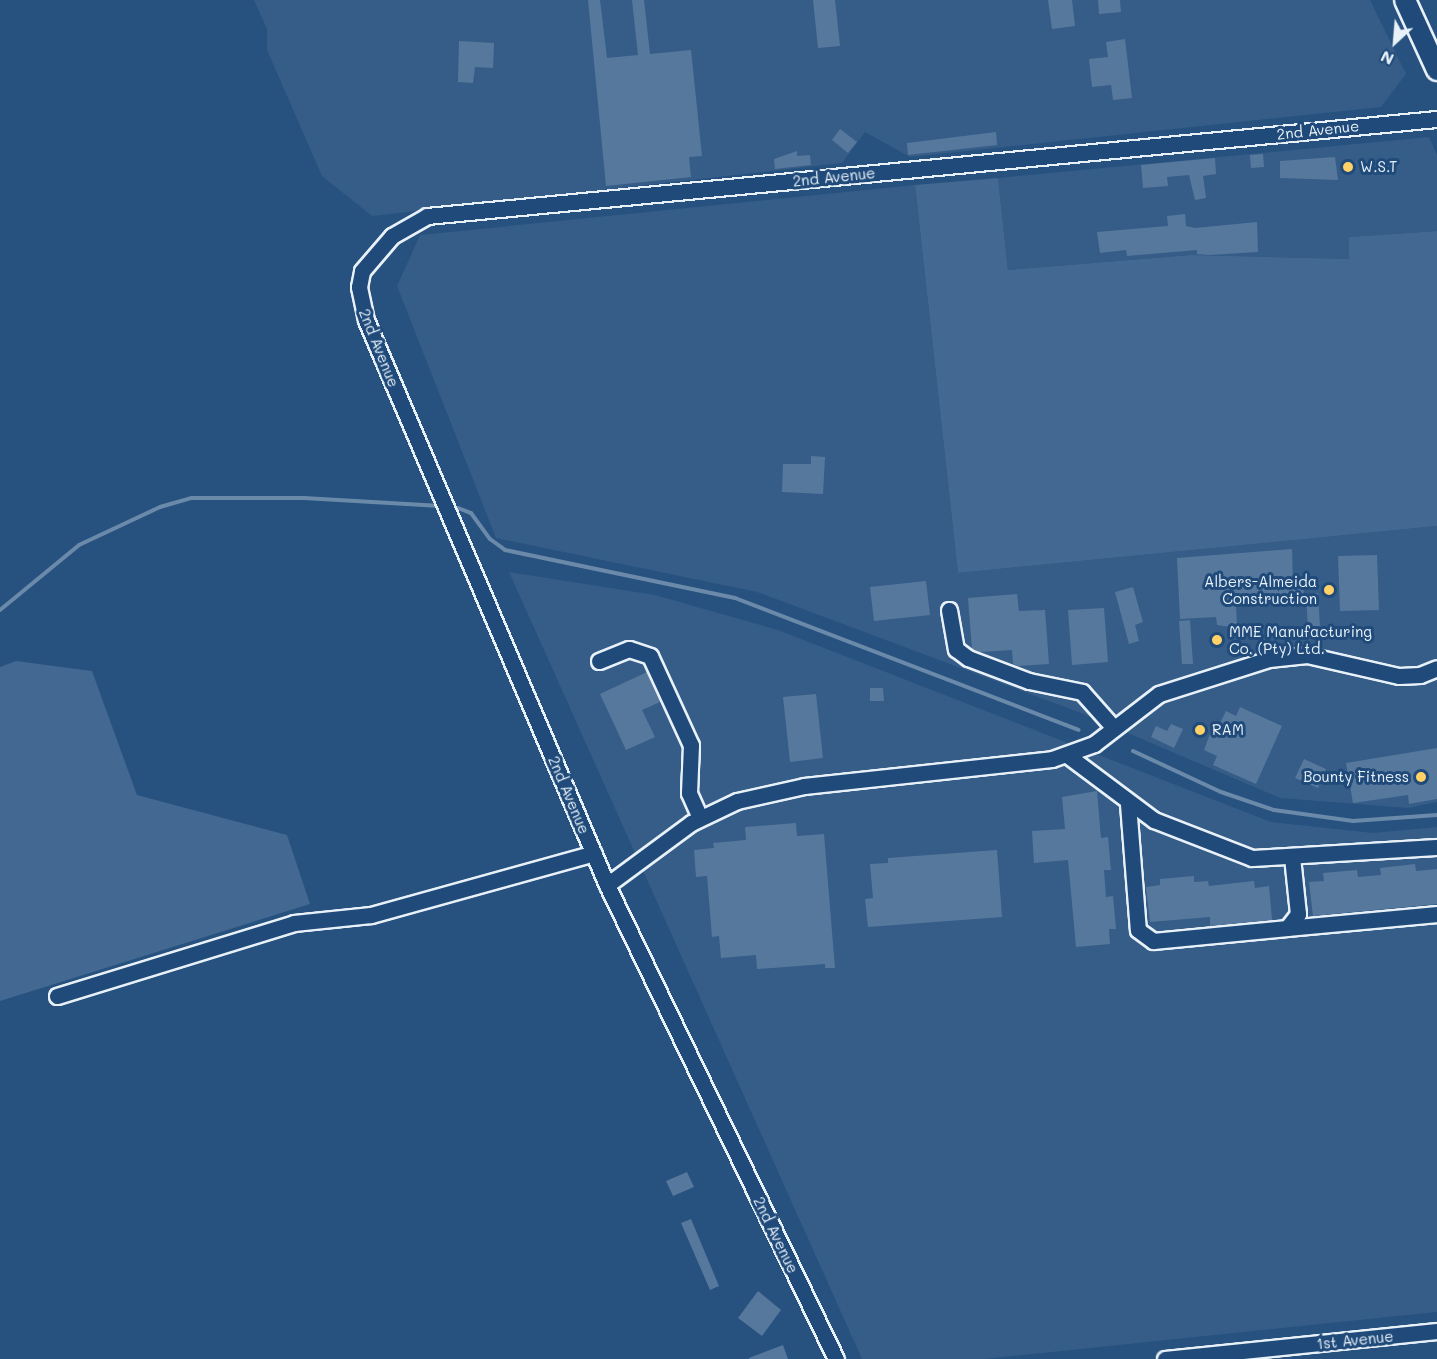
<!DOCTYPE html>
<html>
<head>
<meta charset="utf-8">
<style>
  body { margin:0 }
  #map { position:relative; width:1437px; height:1359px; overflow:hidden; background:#27517f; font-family:Mali,sans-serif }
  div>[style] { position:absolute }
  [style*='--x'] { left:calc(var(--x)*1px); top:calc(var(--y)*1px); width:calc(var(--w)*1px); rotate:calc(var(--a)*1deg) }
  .built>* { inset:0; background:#355d88 }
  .green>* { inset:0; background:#436891 }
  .stream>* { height:4px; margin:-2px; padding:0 2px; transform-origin:2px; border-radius:2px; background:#6b8aaa }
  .building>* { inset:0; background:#57789d }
  .roads { filter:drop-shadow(2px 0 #e8f1f8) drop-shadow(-2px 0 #e8f1f8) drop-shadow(0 2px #e8f1f8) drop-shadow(0 -2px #e8f1f8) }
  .minor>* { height:15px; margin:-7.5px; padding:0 7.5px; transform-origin:7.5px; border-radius:7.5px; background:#1f4a7a }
  .major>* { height:20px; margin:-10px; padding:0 10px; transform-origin:10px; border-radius:10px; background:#1f4a7a }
  .dots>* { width:16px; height:16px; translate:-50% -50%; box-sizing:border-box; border:3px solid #1f4a7a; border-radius:50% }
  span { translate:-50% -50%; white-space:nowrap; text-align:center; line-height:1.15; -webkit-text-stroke:6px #1f4a7a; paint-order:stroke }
  .street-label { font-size:15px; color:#e8f1f8 }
  .poi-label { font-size:15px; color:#e8f1f8 }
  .left { translate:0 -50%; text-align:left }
  .right { translate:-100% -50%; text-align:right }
  .north { position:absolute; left:1365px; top:12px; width:60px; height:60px; -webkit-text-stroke:4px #1f4a7a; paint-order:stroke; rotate:206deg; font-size:16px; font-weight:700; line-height:24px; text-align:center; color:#e8f1f8 }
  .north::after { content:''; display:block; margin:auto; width:21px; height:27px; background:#e8f1f8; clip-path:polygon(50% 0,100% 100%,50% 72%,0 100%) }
</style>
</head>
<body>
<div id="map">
  <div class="built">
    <div style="clip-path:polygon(254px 0,1370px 0,1406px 74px,1381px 107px,910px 157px,865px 132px,842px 163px,372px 216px,322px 176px,267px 50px,267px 29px)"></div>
    <div style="clip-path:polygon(1429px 137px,1437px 155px,1437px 231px,1349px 237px,1349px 259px,1191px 255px,1008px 270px,998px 178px)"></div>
    <div style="clip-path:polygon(915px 185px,958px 573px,1437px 526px,1437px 802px,1408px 808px,1280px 798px,1081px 713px,757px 592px,496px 538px,397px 286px,420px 235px)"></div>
    <div style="clip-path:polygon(509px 572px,655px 595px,778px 630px,1271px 822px,1373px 833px,1437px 827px,1437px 1312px,984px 1359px,862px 1359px)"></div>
  </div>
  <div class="green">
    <div style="clip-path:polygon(998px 178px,1008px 270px,1191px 255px,1349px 259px,1349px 237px,1437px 231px,1437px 526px,958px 573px,915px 185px)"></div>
    <div style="clip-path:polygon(16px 661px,92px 671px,137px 795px,287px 835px,310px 904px,0 1001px,0 667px)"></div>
  </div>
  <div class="stream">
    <div style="--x:458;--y:508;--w:14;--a:21"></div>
    <div style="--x:471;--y:513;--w:32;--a:54"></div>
    <div style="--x:490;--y:539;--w:19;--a:36"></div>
    <div style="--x:505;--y:550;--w:235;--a:11.8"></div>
    <div style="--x:735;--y:598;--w:368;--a:21"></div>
    <div style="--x:0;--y:610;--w:102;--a:-39.4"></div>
    <div style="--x:79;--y:545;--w:89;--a:-25.1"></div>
    <div style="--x:160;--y:507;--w:33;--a:-16"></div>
    <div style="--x:192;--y:498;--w:112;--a:0"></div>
    <div style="--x:304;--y:498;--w:137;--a:3.3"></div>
    <div style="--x:1133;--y:751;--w:97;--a:25"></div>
    <div style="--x:1221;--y:792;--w:56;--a:18.8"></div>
    <div style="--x:1274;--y:810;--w:80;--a:7.9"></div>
    <div style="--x:1353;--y:821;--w:84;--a:-4.1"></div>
  </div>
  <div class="building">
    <div style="clip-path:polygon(588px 0,600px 0,607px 58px,638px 55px,632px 0,644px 0,650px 54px,691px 50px,702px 156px,689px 157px,691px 177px,606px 186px)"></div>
    <div style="clip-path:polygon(813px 0,835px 0,840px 46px,818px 48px)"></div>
    <div style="clip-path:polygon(1048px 0,1072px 0,1075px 26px,1052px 29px)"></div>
    <div style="clip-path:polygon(1098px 0,1120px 0,1121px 12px,1099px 14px)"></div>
    <div style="clip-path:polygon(1125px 39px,1132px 98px,1113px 100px,1111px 85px,1092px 87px,1089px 59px,1108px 57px,1106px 42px)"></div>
    <div style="clip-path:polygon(459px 41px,494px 43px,493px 68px,475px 67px,473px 83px,458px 82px)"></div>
    <div style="clip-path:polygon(840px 129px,857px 142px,848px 153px,832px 140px)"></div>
    <div style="clip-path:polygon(996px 132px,997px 145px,908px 155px,907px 143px)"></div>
    <div style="clip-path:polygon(797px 151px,797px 156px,810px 155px,811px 165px,775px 169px,774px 159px)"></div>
    <div style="clip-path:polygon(1263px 154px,1264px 167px,1251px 168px,1250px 155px)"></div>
    <div style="clip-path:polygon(1335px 157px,1338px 180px,1280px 178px,1280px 161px)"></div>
    <div style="clip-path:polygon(1215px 158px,1216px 174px,1203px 176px,1206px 198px,1195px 200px,1189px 175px,1167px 177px,1168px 186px,1143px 188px,1141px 165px)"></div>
    <div style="clip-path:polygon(1185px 214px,1186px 226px,1195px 228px,1257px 222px,1258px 252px,1209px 255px,1197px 254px,1197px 250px,1127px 256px,1126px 250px,1100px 253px,1097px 232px,1168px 226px,1167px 216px)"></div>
    <div style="clip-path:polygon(811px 456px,825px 457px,823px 494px,782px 492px,783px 464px,811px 464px)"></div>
    <div style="clip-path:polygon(1292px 549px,1293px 580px,1303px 579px,1304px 600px,1236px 604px,1237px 628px,1217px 625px,1216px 617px,1180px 619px,1177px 558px)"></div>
    <div style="clip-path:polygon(1377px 555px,1379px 610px,1340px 611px,1338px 556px)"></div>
    <div style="clip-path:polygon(926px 581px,930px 615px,874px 621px,870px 587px)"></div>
    <div style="clip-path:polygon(1133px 587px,1143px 622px,1135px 625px,1139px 641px,1129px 644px,1115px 592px)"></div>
    <div style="clip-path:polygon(1318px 593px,1320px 626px,1308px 627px,1306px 594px)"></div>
    <div style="clip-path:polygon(1017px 594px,1019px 611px,1045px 610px,1049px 664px,1018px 666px,1013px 664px,1012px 650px,980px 652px,972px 649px,968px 598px)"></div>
    <div style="clip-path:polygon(1104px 608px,1108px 662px,1072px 665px,1068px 610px)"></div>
    <div style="clip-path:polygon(1190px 620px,1193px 664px,1182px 664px,1179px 621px)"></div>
    <div style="clip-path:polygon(647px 672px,660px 702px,642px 710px,655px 737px,626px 750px,600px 694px)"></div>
    <div style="clip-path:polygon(870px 688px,883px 688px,884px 701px,870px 701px)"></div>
    <div style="clip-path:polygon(816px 694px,823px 758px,790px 762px,783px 697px)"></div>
    <div style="clip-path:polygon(1240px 707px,1282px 726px,1256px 784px,1213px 765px,1217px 756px,1204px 750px,1214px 723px,1219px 725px,1226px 711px,1236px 716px)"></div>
    <div style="clip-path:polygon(1171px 724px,1183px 729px,1174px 748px,1151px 737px,1156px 726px,1167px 731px)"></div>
    <div style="clip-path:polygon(1437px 748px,1437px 799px,1409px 804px,1408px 795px,1353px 803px,1346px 763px)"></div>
    <div style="clip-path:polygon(1304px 759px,1326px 769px,1318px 788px,1295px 778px)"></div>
    <div style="clip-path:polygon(1097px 791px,1101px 838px,1108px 837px,1111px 870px,1104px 870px,1106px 897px,1113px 896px,1116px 929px,1109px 929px,1110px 944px,1076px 947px,1068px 860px,1034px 863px,1032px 831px,1065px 829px,1062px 797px)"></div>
    <div style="clip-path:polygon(796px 823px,797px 836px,824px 834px,835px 968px,825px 968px,825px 964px,757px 969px,756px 955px,721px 958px,719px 936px,712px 937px,707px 876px,696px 877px,694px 850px,714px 848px,713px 843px,746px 840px,745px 827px)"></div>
    <div style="clip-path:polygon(997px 850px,1002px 917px,868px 927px,865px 899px,873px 898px,870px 864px,888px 863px,888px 858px)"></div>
    <div style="clip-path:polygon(1415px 864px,1416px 871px,1437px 869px,1437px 904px,1313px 916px,1309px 882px,1324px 881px,1323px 873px,1357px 870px,1358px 877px,1381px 875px,1380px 868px)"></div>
    <div style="clip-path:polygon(1194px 876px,1194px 882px,1208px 881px,1209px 886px,1254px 881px,1255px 888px,1269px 886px,1272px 920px,1210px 926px,1210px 917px,1150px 922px,1146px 887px,1160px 885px,1160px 879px)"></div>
    <div style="clip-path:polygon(687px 1172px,694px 1187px,673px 1196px,666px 1181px)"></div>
    <div style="clip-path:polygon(691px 1219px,719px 1286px,710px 1290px,681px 1223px)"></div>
    <div style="clip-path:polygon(758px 1291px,781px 1310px,762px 1336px,738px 1318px)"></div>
    <div style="clip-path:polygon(783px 1345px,788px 1359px,749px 1359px,749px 1358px)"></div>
  </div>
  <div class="roads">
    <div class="minor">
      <div style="--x:949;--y:610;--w:40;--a:80"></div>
      <div style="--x:956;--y:649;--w:15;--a:37"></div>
      <div style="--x:968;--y:658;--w:65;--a:20.7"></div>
      <div style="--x:1029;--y:681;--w:54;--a:11.7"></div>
      <div style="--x:1082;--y:692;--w:48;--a:48.4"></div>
      <div style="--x:599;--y:661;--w:32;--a:-22"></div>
      <div style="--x:629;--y:649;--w:22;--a:18"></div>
      <div style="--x:650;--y:656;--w:98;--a:65.3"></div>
      <div style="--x:691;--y:745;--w:48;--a:92.4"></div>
      <div style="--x:689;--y:793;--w:27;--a:66"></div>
      <div style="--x:1067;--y:755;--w:109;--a:36.8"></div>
      <div style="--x:1154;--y:820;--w:105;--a:21.2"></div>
      <div style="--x:1252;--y:858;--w:185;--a:-3.4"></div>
      <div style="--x:1128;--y:804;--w:126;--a:85.5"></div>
      <div style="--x:1138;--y:930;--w:19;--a:36"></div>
      <div style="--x:1153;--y:941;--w:135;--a:-5.5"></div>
      <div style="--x:1287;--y:928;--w:18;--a:-52"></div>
      <div style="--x:1298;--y:914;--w:57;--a:-96"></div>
      <div style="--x:607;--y:885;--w:104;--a:-36.4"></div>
      <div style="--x:691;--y:823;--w:51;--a:-25.6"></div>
      <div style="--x:737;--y:801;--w:69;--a:-12.6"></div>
      <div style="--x:804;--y:786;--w:249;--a:-6.2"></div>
      <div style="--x:1052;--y:759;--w:45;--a:-19.7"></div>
      <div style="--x:1094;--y:744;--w:82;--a:-37.6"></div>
      <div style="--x:1159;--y:694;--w:115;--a:-17.7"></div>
      <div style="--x:1269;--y:659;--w:38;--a:-6"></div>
      <div style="--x:1307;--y:655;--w:94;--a:12.9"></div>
      <div style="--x:1399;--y:676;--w:21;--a:-3"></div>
      <div style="--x:1420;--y:675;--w:18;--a:-22"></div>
      <div style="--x:1287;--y:928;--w:151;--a:-5.3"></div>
      <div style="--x:57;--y:996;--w:248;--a:-17.1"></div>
      <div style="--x:294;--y:923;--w:77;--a:-5.9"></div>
      <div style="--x:371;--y:915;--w:231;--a:-15.5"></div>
      <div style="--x:836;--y:1359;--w:526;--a:-115.79"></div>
      <div style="--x:607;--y:885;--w:614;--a:-113.1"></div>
      <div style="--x:366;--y:320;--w:34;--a:-102"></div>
      <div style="--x:359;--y:287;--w:16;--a:-79"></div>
      <div style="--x:362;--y:271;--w:46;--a:-49.4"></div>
      <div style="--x:392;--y:236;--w:40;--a:-29.7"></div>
      <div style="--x:427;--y:216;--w:1015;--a:-5.49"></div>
      <div style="--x:1165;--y:1359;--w:273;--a:-5.9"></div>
    </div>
    <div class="major">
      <div style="--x:1405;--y:0;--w:77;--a:65.4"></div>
    </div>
  </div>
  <div class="dots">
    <div style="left:1348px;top:167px;background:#ffd166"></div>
    <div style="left:1329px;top:590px;background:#ffd166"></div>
    <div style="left:1217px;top:640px;background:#ffd166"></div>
    <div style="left:1200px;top:730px;background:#ffd166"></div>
    <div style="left:1421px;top:777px;background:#ffd166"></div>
  </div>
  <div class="street-label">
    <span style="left:1318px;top:130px;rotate:-6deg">2nd Avenue</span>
    <span style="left:834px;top:177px;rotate:-6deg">2nd Avenue</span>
    <span style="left:379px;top:348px;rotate:68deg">2nd Avenue</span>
    <span style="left:569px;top:795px;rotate:67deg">2nd Avenue</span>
    <span style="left:776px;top:1235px;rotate:64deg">2nd Avenue</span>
    <span style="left:1355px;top:1340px;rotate:-6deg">1st Avenue</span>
  </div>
  <div class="poi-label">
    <span class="left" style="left:1360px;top:167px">W.S.T</span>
    <span class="right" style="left:1317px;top:590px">Albers-Almeida<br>Construction</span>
    <span class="left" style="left:1229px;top:640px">MME Manufacturing<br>Co. (Pty) Ltd.</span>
    <span class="left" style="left:1212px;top:730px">RAM</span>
    <span class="right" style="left:1409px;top:777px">Bounty Fitness</span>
  </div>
  <div class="north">N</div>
</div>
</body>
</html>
